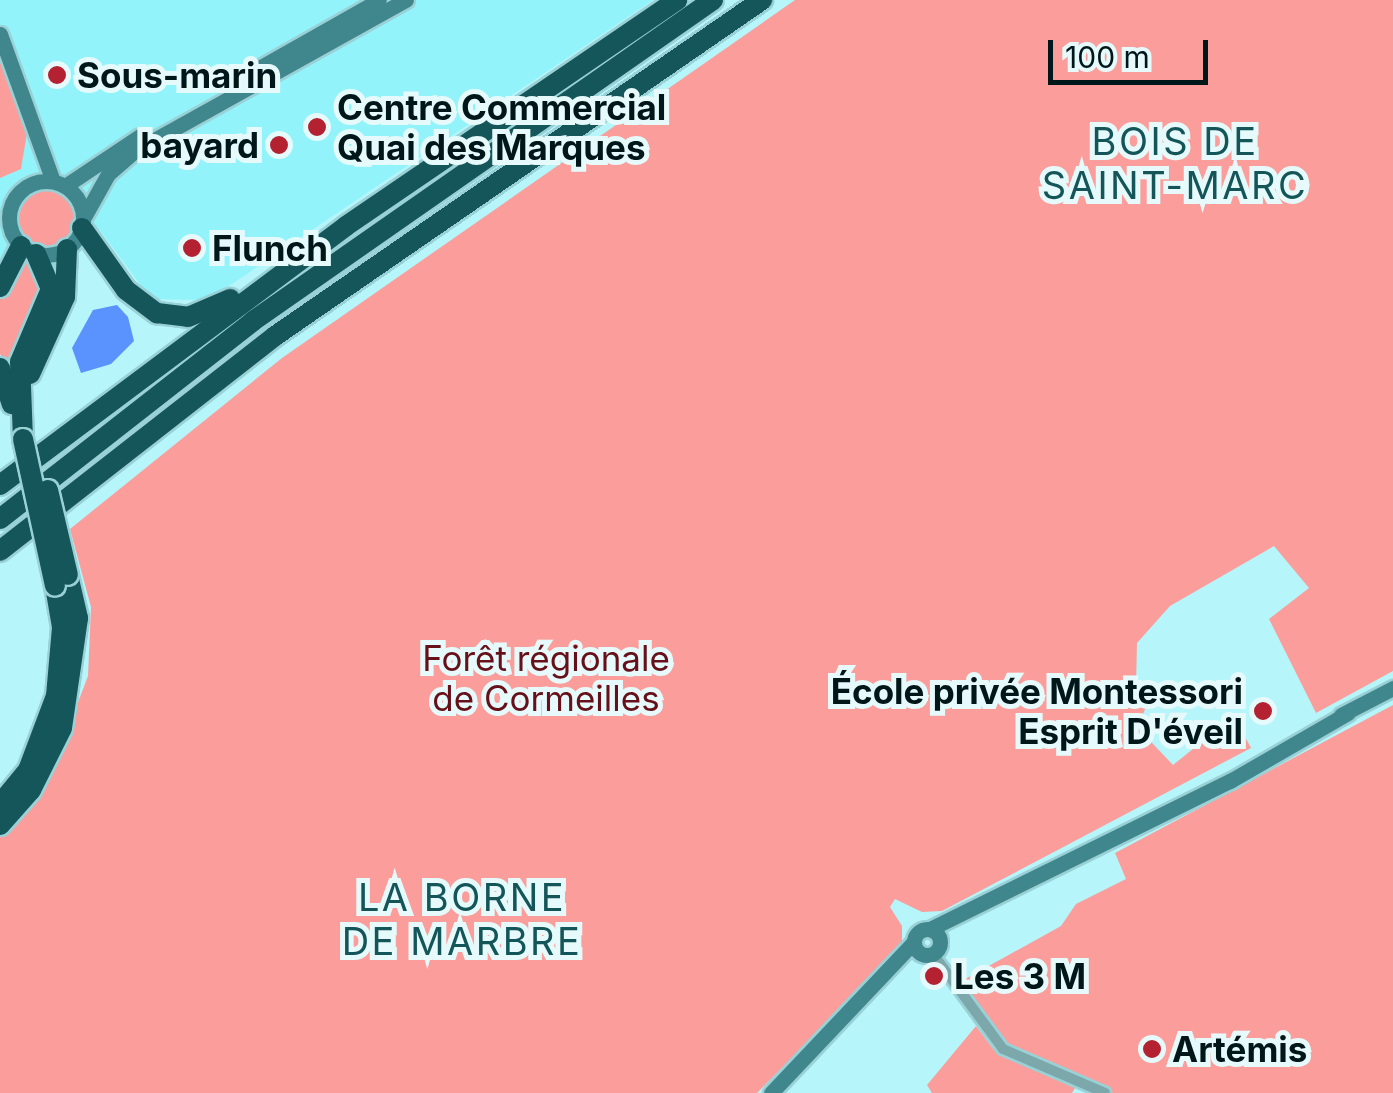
<!DOCTYPE html>
<html>
<head>
<meta charset="utf-8">
<style>
  body { margin:0 }
  #map { position:relative; width:1393px; height:1093px; overflow:hidden; background:#b6f5fa; font-family:Inter,sans-serif }
  div>[style] { position:absolute }
  [style*='--x'] { left:calc(var(--x)*1px); top:calc(var(--y)*1px); width:calc(var(--w)*1px); rotate:calc(var(--a)*1deg) }
  .built>* { inset:0; background:#92f3fa }
  .green>* { inset:0; background:#fb9e9b }
  .round { border-radius:50% }
  .water>* { inset:0; background:#5a93fe }
  .roads { filter:drop-shadow(2px 0 #99d1d6) drop-shadow(-2px 0 #99d1d6) drop-shadow(0 2px #99d1d6) drop-shadow(0 -2px #99d1d6) }
  .street>* { height:10px; margin:-5px; padding:0 5px; transform-origin:5px; border-radius:5px; background:#7ca7ab }
  .secondary>* { height:15px; margin:-7.5px; padding:0 7.5px; transform-origin:7.5px; border-radius:7.5px; background:#40878d }
  .secondary>.ring { margin:-7.5px; padding:0; box-sizing:content-box; background:none; border:15px solid #40878d; border-radius:50% }
  .highway>* { height:20px; margin:-10px; padding:0 10px; transform-origin:10px; border-radius:10px; background:#15565b }
  .bridges { filter:drop-shadow(2px 0 #99d1d6) drop-shadow(-2px 0 #99d1d6) drop-shadow(0 2px #99d1d6) drop-shadow(0 -2px #99d1d6) }
  .highway-bridge>* { height:20px; margin:-10px; padding:0 10px; transform-origin:10px; border-radius:10px; background:#15565b }
  .dots>* { width:28px; height:28px; translate:-50% -50%; box-sizing:border-box; border:5px solid #e6fafb; border-radius:50% }
  span { translate:-50% -50%; white-space:nowrap; text-align:center; line-height:1.15; -webkit-text-stroke:10px #e6fafb; paint-order:stroke }
  .poi-label { font-size:35px; color:#001719; font-weight:700 }
  .left { translate:0 -50%; text-align:left }
  .right { translate:-100% -50%; text-align:right }
  .park-label { font-size:35px; color:#671019 }
  .neighbourhood-label { font-size:38px; color:#135559; letter-spacing:2.5px }
  .scale { position:absolute; left:1048px; top:40px; width:160px; height:45px; box-sizing:border-box; border:5px solid #001719; border-top:0; padding-left:12px; font-size:30px; line-height:35px; white-space:nowrap; color:#001719; -webkit-text-stroke:8px #e6fafb; paint-order:stroke }
</style>
</head>
<body>
<div id="map">
  <div class="built">
    <div style="clip-path:polygon(0 0,653px 0,208px 300px,151px 299px,99px 229px,0 290px,0 178px,21px 168px,0 51px)"></div>
  </div>
  <div class="green">
    <div style="clip-path:polygon(795px 0,1393px 0,1393px 671px,1316px 713px,1269px 619px,1309px 588px,1274px 546px,1170px 606px,1137px 643px,1136px 686px,1148px 703px,1137px 727px,1173px 765px,1234px 716px,1251px 748px,942px 911px,922px 912px,895px 899px,890px 907px,902px 926px,902px 947px,757px 1093px,0 1093px,0 831px,58px 755px,88px 676px,91px 607px,70px 529px,282px 358px)"></div>
    <div style="clip-path:polygon(0 51px,27px 133px,21px 169px,0 178px)"></div>
    <div class="round" style="left:16px;top:188px;width:60px;height:60px"></div>
    <div style="clip-path:polygon(27px 262px,45px 279px,10px 372px,0 354px,0 293px)"></div>
    <div style="clip-path:polygon(1393px 705px,1393px 1093px,1113px 1093px,1007px 1045px,958px 983px,1061px 926px,1076px 904px,1126px 879px,1115px 853px)"></div>
    <div style="clip-path:polygon(976px 1026px,994px 1050px,1075px 1088px,1072px 1093px,932px 1093px,927px 1085px)"></div>
  </div>
  <div class="water">
    <div style="clip-path:polygon(117px 305px,128px 317px,134px 341px,111px 364px,81px 373px,72px 348px,93px 310px)"></div>
  </div>
  <div class="roads">
    <div class="street">
      <div style="--x:933;--y:954;--w:118;--a:53.6"></div>
      <div style="--x:1003;--y:1049;--w:111;--a:23.3"></div>
    </div>
    <div class="secondary">
      <div style="--x:0;--y:34;--w:156;--a:70.2"></div>
      <div style="--x:229;--y:85;--w:172;--a:-29.5"></div>
      <div class="ring" style="left:9px;top:181px;width:59px;height:59px"></div>
      <div style="--x:65;--y:186;--w:90;--a:-33.7"></div>
      <div style="--x:84;--y:217;--w:49;--a:-60.8"></div>
      <div style="--x:108;--y:174;--w:37;--a:-41"></div>
      <div style="--x:136;--y:150;--w:309;--a:-29.1"></div>
      <div style="--x:1341;--y:715;--w:59;--a:-27.4"></div>
      <div class="ring" style="left:914px;top:929px;width:11px;height:11px"></div>
      <div style="--x:930;--y:929;--w:335;--a:-26.3"></div>
      <div style="--x:1230;--y:781;--w:136;--a:-30"></div>
      <div style="--x:771;--y:1093;--w:207;--a:-46.6"></div>
    </div>
    <div class="highway">
      <div style="--x:82;--y:228;--w:76;--a:54.6"></div>
      <div style="--x:126;--y:290;--w:39;--a:37"></div>
      <div style="--x:157;--y:313;--w:31;--a:7"></div>
      <div style="--x:188;--y:317;--w:46;--a:-23.2"></div>
      <div style="--x:0;--y:287;--w:46;--a:-62.9"></div>
      <div style="--x:0;--y:368;--w:38;--a:72"></div>
      <div style="--x:30;--y:374;--w:85;--a:-65.6"></div>
      <div style="--x:65;--y:297;--w:48;--a:-87.6"></div>
      <div style="--x:23;--y:439;--w:77;--a:-92.2"></div>
      <div style="--x:20;--y:362;--w:79;--a:-67"></div>
      <div style="--x:51;--y:289;--w:38;--a:-113"></div>
      <div style="--x:0;--y:485;--w:432;--a:-36.8"></div>
      <div style="--x:346;--y:226;--w:401;--a:-34.3"></div>
      <div style="--x:0;--y:519;--w:321;--a:-38"></div>
      <div style="--x:253;--y:321;--w:561;--a:-34.91"></div>
      <div style="--x:0;--y:551;--w:349;--a:-38"></div>
      <div style="--x:275;--y:336;--w:592;--a:-34.6"></div>
      <div style="--x:0;--y:804;--w:44;--a:-50.5"></div>
      <div style="--x:28;--y:770;--w:79;--a:-69.3"></div>
      <div style="--x:56;--y:696;--w:69;--a:-85"></div>
      <div style="--x:62;--y:627;--w:42;--a:-99.7"></div>
      <div style="--x:0;--y:825;--w:47;--a:-48.5"></div>
      <div style="--x:31;--y:790;--w:69;--a:-63.4"></div>
      <div style="--x:62;--y:728;--w:111;--a:-81.7"></div>
      <div style="--x:78;--y:618;--w:44;--a:-103.1"></div>
    </div>
  </div>
  <div class="bridges">
    <div class="highway-bridge">
      <div style="--x:23;--y:439;--w:150;--a:77.7"></div>
      <div style="--x:48;--y:490;--w:87;--a:76.8"></div>
    </div>
  </div>
  <div class="dots">
    <div style="left:57px;top:75px;background:#b42232"></div>
    <div style="left:317px;top:127px;background:#b42232"></div>
    <div style="left:279px;top:145px;background:#b42232"></div>
    <div style="left:192px;top:248px;background:#b42232"></div>
    <div style="left:1263px;top:711px;background:#b42232"></div>
    <div style="left:934px;top:976px;background:#b42232"></div>
    <div style="left:1152px;top:1049px;background:#b42232"></div>
  </div>
  <div class="poi-label">
    <span class="left" style="left:77px;top:75px">Sous-marin</span>
    <span class="left" style="left:337px;top:127px">Centre Commercial<br>Quai des Marques</span>
    <span class="right" style="left:259px;top:145px">bayard</span>
    <span class="left" style="left:212px;top:248px">Flunch</span>
    <span class="right" style="left:1243px;top:711px">École privée Montessori<br>Esprit D'éveil</span>
    <span class="left" style="left:954px;top:976px">Les 3 M</span>
    <span class="left" style="left:1172px;top:1049px">Artémis</span>
  </div>
  <div class="park-label">
    <span style="left:546px;top:678px">Forêt régionale<br>de Cormeilles</span>
  </div>
  <div class="neighbourhood-label">
    <span style="left:1175px;top:164px">BOIS DE<br>SAINT-MARC</span>
    <span style="left:462px;top:920px">LA BORNE<br>DE MARBRE</span>
  </div>
  <div class="scale">100 m</div>
</div>
</body>
</html>
